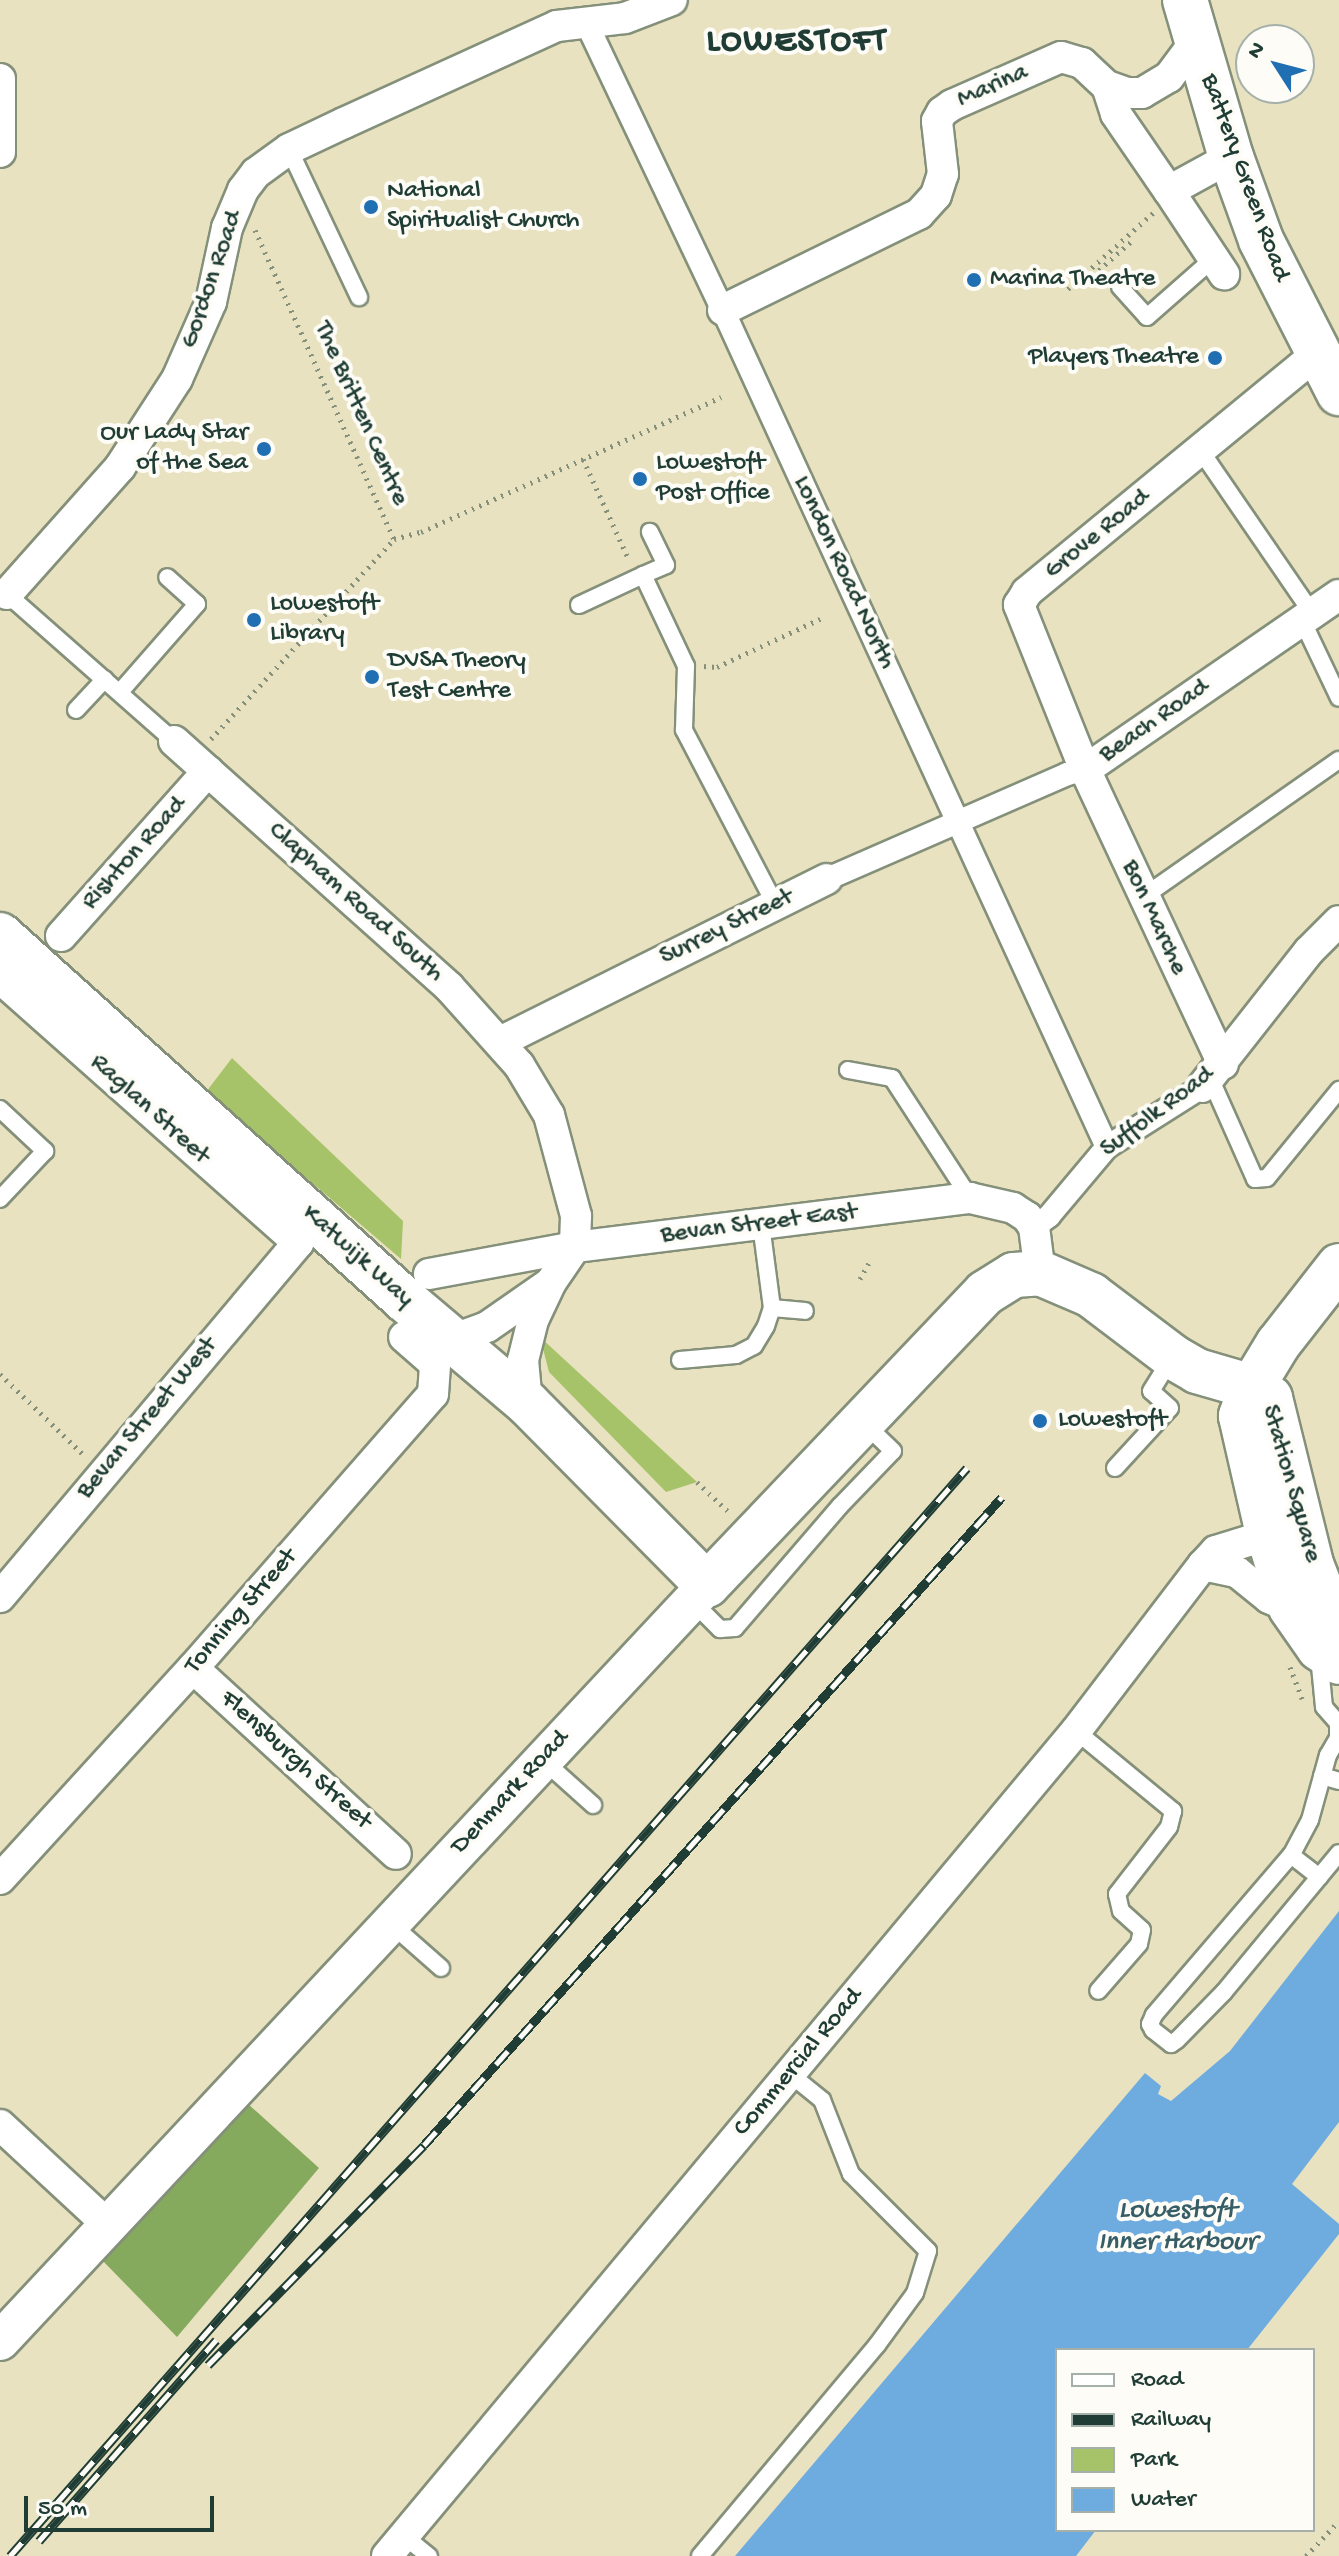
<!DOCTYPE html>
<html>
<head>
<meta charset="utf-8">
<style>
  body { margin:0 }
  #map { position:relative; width:1339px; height:2556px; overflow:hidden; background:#e8e2c0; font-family:"Gochi Hand",sans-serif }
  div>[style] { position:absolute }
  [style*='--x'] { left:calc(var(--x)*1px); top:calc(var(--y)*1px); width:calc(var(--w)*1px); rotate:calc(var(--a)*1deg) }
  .green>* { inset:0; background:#a7c369 }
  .forest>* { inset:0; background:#85a95d }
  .water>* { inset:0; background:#6eabdf }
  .path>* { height:5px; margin-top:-2.5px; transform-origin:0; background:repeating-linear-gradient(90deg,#84907a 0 2px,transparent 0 8px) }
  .roads { filter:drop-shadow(2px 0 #84907a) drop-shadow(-2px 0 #84907a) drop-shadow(0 2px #84907a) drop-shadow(0 -2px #84907a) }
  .service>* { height:16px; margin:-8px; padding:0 8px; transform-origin:8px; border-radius:8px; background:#fff }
  .pedestrian>* { height:22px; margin:-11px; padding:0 11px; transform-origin:11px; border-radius:11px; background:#fff }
  .minor>* { height:30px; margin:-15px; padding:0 15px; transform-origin:15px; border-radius:15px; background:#fff }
  .tertiary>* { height:38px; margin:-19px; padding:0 19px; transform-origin:19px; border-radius:19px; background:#fff }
  .trunk>* { height:44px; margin:-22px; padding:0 22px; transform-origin:22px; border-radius:22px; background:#fff }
  .rail>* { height:9px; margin-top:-4.5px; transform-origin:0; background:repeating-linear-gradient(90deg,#fdfcf7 0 18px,#1f3d34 0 36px); box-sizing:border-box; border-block:2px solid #1f3d34 }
  .dots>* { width:22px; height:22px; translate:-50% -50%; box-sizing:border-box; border:4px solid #fdfcf7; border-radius:50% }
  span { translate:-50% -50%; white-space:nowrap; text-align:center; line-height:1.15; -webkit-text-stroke:8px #fdfcf7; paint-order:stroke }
  .street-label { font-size:26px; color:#1f3d34 }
  .poi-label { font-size:26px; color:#1f3d34 }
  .left { translate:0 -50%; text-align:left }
  .right { translate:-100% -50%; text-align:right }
  .water-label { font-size:28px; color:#375e67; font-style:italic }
  .district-label { font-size:34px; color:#1f3d34; font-weight:700; letter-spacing:2px }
  .legend { position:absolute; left:1055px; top:2348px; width:260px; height:184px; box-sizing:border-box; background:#fdfcf7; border:2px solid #a4b0a9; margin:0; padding:10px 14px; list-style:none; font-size:24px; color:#1f3d34 }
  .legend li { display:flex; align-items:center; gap:16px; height:40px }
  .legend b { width:40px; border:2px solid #a4b0a9 }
  .north { position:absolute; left:1235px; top:24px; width:80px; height:80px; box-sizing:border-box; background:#fdfcf7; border:2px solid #a4b0a9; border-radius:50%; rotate:306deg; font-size:22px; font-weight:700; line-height:32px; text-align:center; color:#1f3d34 }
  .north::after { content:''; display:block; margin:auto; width:28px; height:36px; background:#1f6fb2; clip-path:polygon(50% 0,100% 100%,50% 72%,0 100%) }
  .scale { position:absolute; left:24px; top:2496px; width:190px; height:36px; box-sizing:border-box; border:4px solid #1f3d34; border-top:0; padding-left:10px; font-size:24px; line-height:28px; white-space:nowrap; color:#1f3d34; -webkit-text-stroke:6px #fdfcf7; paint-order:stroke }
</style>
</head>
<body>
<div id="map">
  <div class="green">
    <div style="clip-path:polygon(232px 1058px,403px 1221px,401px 1259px,206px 1092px)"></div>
    <div style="clip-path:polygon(540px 1337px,697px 1482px,666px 1492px,549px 1372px)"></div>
  </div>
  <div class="forest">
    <div style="clip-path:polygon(247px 2103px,319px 2168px,177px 2337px,103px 2261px)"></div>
  </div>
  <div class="water">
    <div style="clip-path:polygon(1339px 1911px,1339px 2122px,1292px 2184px,1339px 2224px,1339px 2234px,1247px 2350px,1057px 2350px,1057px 2530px,1096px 2530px,1076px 2556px,735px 2556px,1145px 2073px,1161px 2086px,1158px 2094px,1171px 2101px,1230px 2051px)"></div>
  </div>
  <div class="path">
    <div style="--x:255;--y:230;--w:339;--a:65.8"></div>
    <div style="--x:394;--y:539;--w:28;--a:-15"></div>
    <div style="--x:421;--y:532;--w:329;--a:-24.2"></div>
    <div style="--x:1076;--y:281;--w:7;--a:45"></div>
    <div style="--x:1081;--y:286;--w:71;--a:-41.6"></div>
    <div style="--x:1068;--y:289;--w:115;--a:-41.8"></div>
    <div style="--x:583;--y:459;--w:111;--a:65.5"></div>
    <div style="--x:704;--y:666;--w:13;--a:4"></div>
    <div style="--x:717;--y:667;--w:118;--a:-25"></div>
    <div style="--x:211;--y:739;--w:271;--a:-47.5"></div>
    <div style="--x:860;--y:1279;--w:18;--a:-61"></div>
    <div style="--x:0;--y:1374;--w:120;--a:44"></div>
    <div style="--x:697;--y:1482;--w:47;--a:43.3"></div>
    <div style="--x:1290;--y:1667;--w:34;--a:69"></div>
    <div style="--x:1306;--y:2556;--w:48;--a:-46.7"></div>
  </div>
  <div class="roads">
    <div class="service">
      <div style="--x:289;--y:149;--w:164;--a:64.7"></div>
      <div style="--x:1120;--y:287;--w:40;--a:48"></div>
      <div style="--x:1147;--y:317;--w:89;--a:-41.4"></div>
      <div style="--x:1201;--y:451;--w:196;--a:55.6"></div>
      <div style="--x:643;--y:575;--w:25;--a:-23"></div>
      <div style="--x:666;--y:565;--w:37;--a:-116"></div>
      <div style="--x:7;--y:594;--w:222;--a:41.4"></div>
      <div style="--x:579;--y:605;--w:71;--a:-25.1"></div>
      <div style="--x:643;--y:575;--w:101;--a:64.7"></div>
      <div style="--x:686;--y:666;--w:64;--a:91.8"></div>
      <div style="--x:684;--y:730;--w:196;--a:62.4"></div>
      <div style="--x:1302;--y:620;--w:86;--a:64.6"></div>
      <div style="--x:120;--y:692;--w:117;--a:-48.8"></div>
      <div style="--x:197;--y:604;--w:40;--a:-138"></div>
      <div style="--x:76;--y:710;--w:42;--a:-46.9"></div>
      <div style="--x:1143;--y:897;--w:239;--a:-35"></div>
      <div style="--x:848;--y:1070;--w:45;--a:10.3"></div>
      <div style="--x:892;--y:1078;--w:143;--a:57"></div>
      <div style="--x:1211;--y:1080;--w:108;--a:66"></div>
      <div style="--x:1255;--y:1179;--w:12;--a:-5"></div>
      <div style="--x:1267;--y:1178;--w:114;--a:-50.7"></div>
      <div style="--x:0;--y:1109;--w:62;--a:43"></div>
      <div style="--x:45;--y:1151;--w:66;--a:133.2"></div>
      <div style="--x:772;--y:1308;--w:33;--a:5"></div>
      <div style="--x:680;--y:1360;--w:56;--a:-5.1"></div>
      <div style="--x:736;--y:1355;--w:20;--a:-27"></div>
      <div style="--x:754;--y:1346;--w:23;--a:-59"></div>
      <div style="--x:766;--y:1326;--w:19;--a:-72"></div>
      <div style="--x:772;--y:1308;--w:84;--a:-97.5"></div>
      <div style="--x:1115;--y:1468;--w:81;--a:-47.5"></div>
      <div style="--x:1170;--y:1408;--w:25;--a:-138"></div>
      <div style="--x:1151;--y:1391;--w:39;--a:-58"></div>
      <div style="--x:692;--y:1601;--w:40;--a:45"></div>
      <div style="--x:720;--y:1629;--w:15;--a:-4"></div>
      <div style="--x:735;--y:1628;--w:161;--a:-49.3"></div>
      <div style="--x:840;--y:1506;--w:76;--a:-46.1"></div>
      <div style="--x:893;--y:1451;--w:40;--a:-136"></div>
      <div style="--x:1319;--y:1656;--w:51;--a:84.4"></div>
      <div style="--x:1324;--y:1707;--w:23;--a:49"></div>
      <div style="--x:1338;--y:1724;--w:14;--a:90"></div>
      <div style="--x:1338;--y:1738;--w:20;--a:120"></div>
      <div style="--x:1328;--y:1755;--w:67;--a:105.5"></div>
      <div style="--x:1310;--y:1820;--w:40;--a:118"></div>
      <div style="--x:1291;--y:1855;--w:211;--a:130.6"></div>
      <div style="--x:1154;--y:2015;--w:10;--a:114"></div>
      <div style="--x:1150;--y:2024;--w:7;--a:63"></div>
      <div style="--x:1153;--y:2030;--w:23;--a:38"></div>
      <div style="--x:1171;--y:2044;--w:7;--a:-34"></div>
      <div style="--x:1177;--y:2040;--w:67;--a:-45.6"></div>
      <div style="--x:1224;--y:1992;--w:180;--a:-50.4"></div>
      <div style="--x:1076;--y:1731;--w:126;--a:39.5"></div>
      <div style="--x:1173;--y:1811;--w:16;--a:104"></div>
      <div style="--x:1169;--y:1827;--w:85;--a:127.8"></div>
      <div style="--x:1117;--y:1894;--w:17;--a:77"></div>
      <div style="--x:1121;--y:1911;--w:28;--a:42"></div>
      <div style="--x:1142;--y:1930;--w:14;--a:102"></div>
      <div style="--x:1139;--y:1944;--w:62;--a:131.1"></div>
      <div style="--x:544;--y:1761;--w:66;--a:41.9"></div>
      <div style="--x:1322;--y:1776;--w:18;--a:16"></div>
      <div style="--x:1291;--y:1855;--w:36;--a:38"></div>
      <div style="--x:390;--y:1923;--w:68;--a:41.4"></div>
      <div style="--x:404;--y:2536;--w:32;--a:39"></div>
      <div style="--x:700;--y:2556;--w:275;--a:-50"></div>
      <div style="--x:877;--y:2345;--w:64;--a:-53.8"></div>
      <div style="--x:915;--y:2293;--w:44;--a:-72.8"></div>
      <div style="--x:928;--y:2251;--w:109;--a:-135"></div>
      <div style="--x:851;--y:2174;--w:79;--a:-111.4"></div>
      <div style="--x:822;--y:2100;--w:41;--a:-140.9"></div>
    </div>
    <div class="pedestrian">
      <div style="--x:585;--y:20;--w:321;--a:64.6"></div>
      <div style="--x:723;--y:310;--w:921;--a:65.36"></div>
      <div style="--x:827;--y:879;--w:262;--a:-23.6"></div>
      <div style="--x:1067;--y:774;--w:18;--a:-13"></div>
      <div style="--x:1034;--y:1227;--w:19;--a:-36"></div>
      <div style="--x:1049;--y:1216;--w:90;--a:-50"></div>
      <div style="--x:1107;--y:1147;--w:112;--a:-32.3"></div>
    </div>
    <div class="minor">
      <div style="--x:0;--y:79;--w:73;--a:90"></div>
      <div style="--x:1107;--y:86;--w:29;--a:72"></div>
      <div style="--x:1116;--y:114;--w:93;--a:55.5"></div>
      <div style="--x:1169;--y:191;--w:71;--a:-28.7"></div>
      <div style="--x:1169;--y:191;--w:100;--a:56.5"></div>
      <div style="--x:723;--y:310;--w:218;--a:-26.1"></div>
      <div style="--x:919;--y:214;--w:25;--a:-48"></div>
      <div style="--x:936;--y:195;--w:22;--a:-72"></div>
      <div style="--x:943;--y:174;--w:53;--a:-96.5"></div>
      <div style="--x:937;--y:121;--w:10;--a:-61"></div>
      <div style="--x:942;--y:112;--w:12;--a:-35"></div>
      <div style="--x:952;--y:105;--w:119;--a:-23.8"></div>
      <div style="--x:1061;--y:57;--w:22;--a:16"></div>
      <div style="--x:1082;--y:63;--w:34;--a:43"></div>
      <div style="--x:1107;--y:86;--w:21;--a:19"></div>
      <div style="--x:1127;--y:93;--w:15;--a:0"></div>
      <div style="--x:1142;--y:93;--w:31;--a:-31"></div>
      <div style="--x:1169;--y:77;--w:44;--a:-53.4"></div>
      <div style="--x:7;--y:594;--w:170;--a:-48.3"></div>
      <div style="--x:120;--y:467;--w:105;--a:-57.1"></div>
      <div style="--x:177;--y:379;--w:84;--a:-66.2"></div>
      <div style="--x:211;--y:302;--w:76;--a:-77.8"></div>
      <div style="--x:227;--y:228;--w:41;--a:-67.2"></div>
      <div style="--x:243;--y:190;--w:21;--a:-53"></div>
      <div style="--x:256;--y:173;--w:41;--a:-36"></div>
      <div style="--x:289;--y:149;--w:61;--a:-25.3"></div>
      <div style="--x:344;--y:123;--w:234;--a:-24.5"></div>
      <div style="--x:557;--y:26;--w:68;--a:-6.7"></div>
      <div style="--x:625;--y:18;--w:50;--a:-21"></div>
      <div style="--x:174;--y:741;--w:369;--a:41.8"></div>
      <div style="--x:449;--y:987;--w:105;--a:48.1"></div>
      <div style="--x:519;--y:1065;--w:58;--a:59"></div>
      <div style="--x:549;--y:1115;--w:105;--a:75"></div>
      <div style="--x:576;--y:1216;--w:31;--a:92"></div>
      <div style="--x:575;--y:1247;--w:42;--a:124.4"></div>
      <div style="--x:551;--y:1282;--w:42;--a:115.3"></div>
      <div style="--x:533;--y:1320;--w:41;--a:104"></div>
      <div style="--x:523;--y:1360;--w:43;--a:84.7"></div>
      <div style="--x:1085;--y:770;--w:308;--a:-34.6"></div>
      <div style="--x:61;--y:936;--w:221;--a:-48.3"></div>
      <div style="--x:0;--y:978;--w:399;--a:41.6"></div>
      <div style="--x:298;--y:1243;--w:463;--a:130.1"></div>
      <div style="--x:500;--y:1042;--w:365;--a:-26.5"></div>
      <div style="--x:1223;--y:1064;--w:325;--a:-115.1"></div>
      <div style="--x:1085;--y:770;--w:178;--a:-111.8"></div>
      <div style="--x:1019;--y:605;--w:15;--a:-58"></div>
      <div style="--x:1027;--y:592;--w:375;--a:-39.4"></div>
      <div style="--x:1202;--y:1087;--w:173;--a:-51.8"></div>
      <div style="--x:1309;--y:951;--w:42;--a:-45"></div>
      <div style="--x:429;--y:1274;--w:148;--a:-10.5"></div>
      <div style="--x:575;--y:1247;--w:398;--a:-7.1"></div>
      <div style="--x:970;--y:1198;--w:44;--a:13.1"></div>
      <div style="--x:1013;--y:1208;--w:17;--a:33"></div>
      <div style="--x:1027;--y:1217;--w:12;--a:55"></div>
      <div style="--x:1034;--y:1227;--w:46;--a:82.6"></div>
      <div style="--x:451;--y:1340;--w:38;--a:-20"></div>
      <div style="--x:487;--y:1327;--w:72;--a:-34.8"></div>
      <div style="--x:1203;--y:1565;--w:35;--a:12"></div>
      <div style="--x:1237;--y:1572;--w:41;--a:39.1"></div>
      <div style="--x:1269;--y:1598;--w:24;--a:24"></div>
      <div style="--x:193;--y:1668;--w:275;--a:42.5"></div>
      <div style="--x:0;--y:1879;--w:286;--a:-47.6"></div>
      <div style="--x:193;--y:1668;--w:364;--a:-48.8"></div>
      <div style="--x:433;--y:1394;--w:30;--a:-86"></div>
      <div style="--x:435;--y:1364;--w:41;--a:-138.9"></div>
      <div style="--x:0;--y:2125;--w:147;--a:42.8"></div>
      <div style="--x:387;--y:2556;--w:1075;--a:-50.13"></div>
      <div style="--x:1076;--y:1731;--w:209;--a:-52.6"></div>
      <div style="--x:1203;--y:1565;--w:19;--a:-47"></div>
      <div style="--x:1216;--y:1551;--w:71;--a:-17.2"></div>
    </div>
    <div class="tertiary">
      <div style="--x:0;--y:2341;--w:1035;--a:-46.92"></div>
    </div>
    <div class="trunk">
      <div style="--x:1185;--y:0;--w:164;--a:73.7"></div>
      <div style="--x:1231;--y:157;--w:88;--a:70.1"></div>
      <div style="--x:1261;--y:240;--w:172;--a:63"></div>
      <div style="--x:0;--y:935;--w:545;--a:42.03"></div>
      <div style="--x:405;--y:1300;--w:160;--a:40.2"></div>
      <div style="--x:527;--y:1403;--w:256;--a:45.3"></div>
      <div style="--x:707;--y:1585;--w:403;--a:-46.4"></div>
      <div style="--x:985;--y:1293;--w:34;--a:-32"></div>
      <div style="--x:1014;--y:1275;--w:26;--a:-4"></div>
      <div style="--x:1040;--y:1273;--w:56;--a:23.3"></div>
      <div style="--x:1091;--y:1295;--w:103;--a:37.1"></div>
      <div style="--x:1173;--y:1357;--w:28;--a:30"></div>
      <div style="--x:1197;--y:1371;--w:57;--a:16.2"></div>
      <div style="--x:1252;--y:1387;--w:21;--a:31"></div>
      <div style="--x:1270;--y:1398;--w:171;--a:76.1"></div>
      <div style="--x:1311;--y:1564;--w:76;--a:68.5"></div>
      <div style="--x:1339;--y:1266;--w:99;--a:128"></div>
      <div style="--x:1278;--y:1344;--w:50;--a:121.2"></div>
      <div style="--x:1252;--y:1387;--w:31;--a:111"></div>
      <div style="--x:1241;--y:1416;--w:121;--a:77.1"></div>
      <div style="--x:1268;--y:1534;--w:77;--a:72.7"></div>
      <div style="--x:1291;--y:1608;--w:49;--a:55"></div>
      <div style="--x:1319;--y:1648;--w:24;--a:35"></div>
    </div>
  </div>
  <div class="rail">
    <div style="--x:208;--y:2365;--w:308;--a:-45.5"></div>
    <div style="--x:424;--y:2145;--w:868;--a:-48.27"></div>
    <div style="--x:39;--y:2541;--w:268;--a:-48.6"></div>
    <div style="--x:10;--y:2556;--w:1449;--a:-48.67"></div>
  </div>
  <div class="dots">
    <div style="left:371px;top:207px;background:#1f6fb2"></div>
    <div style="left:974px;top:280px;background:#1f6fb2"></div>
    <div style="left:1215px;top:358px;background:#1f6fb2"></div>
    <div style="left:264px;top:449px;background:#1f6fb2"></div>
    <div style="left:640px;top:479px;background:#1f6fb2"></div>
    <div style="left:254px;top:620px;background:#1f6fb2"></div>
    <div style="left:372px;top:677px;background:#1f6fb2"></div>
    <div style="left:1040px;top:1421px;background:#1f6fb2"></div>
  </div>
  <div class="street-label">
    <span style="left:993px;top:87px;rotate:-24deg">Marina</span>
    <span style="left:1244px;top:178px;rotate:70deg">Battery Green Road</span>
    <span style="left:213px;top:280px;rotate:-71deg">Gordon Road</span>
    <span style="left:360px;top:414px;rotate:66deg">The Britten Centre</span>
    <span style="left:1098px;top:535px;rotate:-39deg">Grove Road</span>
    <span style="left:843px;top:573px;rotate:65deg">London Road North</span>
    <span style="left:1155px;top:722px;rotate:-35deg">Beach Road</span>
    <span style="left:135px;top:854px;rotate:-48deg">Rishton Road</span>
    <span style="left:355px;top:903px;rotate:42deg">Clapham Road South</span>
    <span style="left:1153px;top:918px;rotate:65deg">Bon Marche</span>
    <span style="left:727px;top:928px;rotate:-26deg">Surrey Street</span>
    <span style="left:149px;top:1110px;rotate:42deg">Raglan Street</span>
    <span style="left:1158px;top:1113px;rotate:-37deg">Suffolk Road</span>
    <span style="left:759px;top:1225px;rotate:-7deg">Bevan Street East</span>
    <span style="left:357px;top:1257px;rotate:42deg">Katwijk Way</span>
    <span style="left:148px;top:1419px;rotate:-50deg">Bevan Street West</span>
    <span style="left:1290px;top:1484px;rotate:74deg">Station Square</span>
    <span style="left:242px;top:1612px;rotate:-49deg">Tonning Street</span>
    <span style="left:295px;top:1761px;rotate:42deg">Flensburgh Street</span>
    <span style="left:511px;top:1793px;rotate:-47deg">Denmark Road</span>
    <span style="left:799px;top:2063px;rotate:-50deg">Commercial Road</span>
  </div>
  <div class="poi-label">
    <span class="left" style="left:387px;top:207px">National<br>Spiritualist Church</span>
    <span class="left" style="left:990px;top:280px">Marina Theatre</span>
    <span class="right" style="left:1199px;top:358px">Players Theatre</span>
    <span class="right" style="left:248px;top:449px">Our Lady Star<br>of the Sea</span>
    <span class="left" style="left:656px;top:479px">Lowestoft<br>Post Office</span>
    <span class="left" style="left:270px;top:620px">Lowestoft<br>Library</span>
    <span class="left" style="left:388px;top:677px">DVSA Theory<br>Test Centre</span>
    <span class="left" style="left:1058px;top:1421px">Lowestoft</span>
  </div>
  <div class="water-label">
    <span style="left:1177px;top:2227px">Lowestoft<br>Inner Harbour</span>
  </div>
  <div class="district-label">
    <span style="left:797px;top:44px">LOWESTOFT</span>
  </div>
  <ul class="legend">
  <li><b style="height:10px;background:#fff"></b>Road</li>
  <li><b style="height:10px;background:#1f3d34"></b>Railway</li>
  <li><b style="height:22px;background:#a7c369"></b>Park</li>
  <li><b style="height:22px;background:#6eabdf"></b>Water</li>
  </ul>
  <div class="north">N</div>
  <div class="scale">50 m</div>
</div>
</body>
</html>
